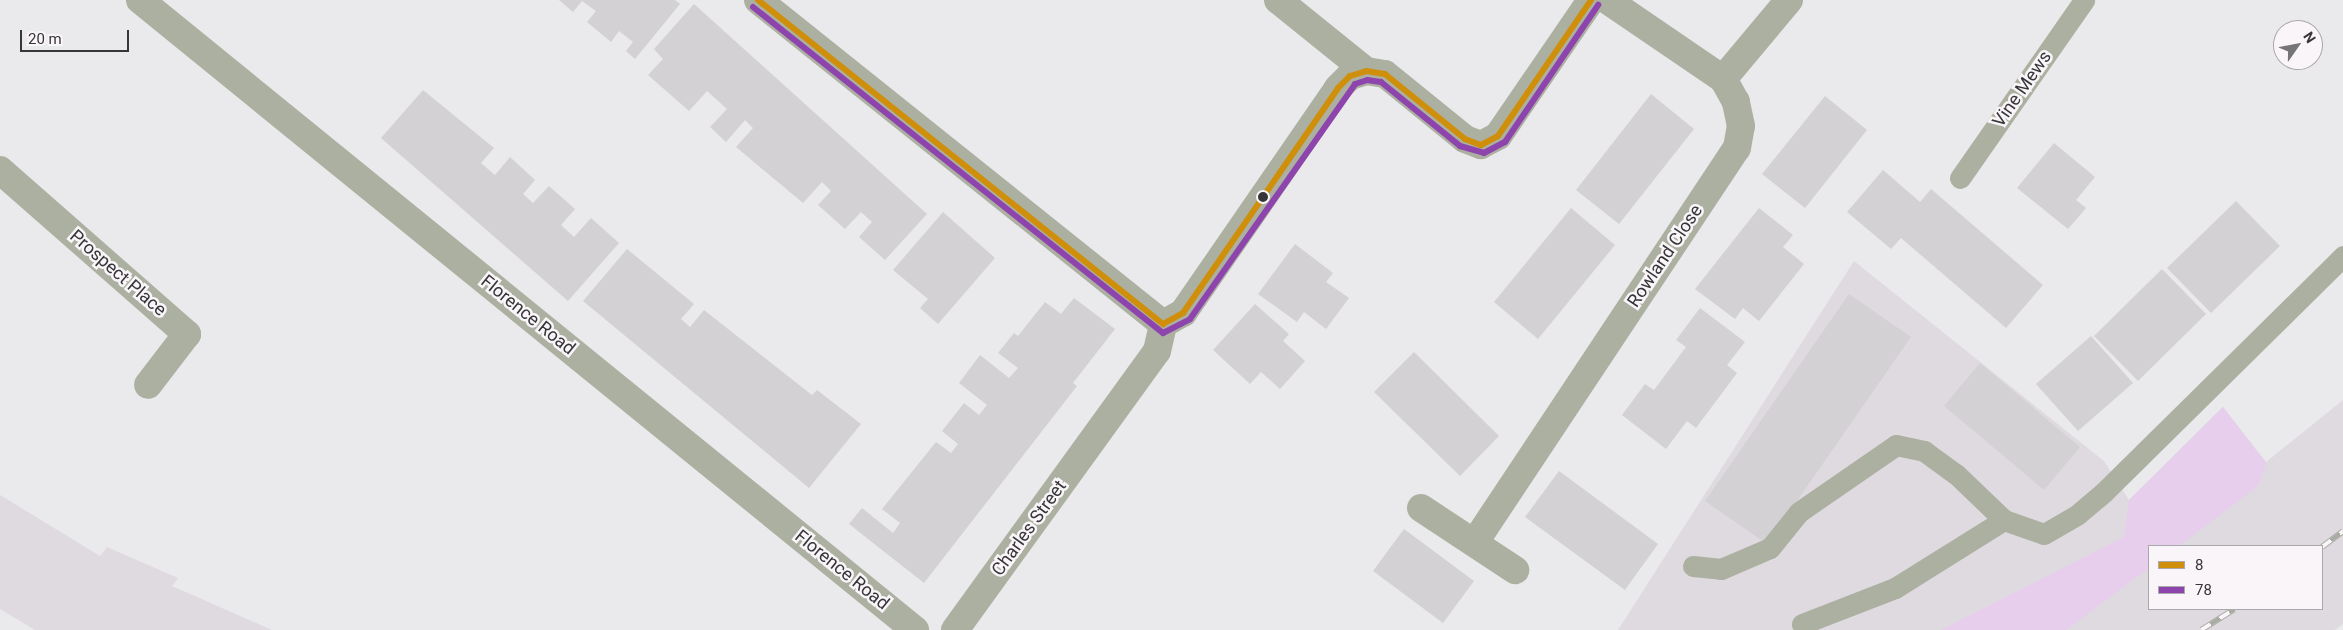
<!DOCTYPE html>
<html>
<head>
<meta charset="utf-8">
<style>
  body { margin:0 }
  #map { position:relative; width:2343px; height:630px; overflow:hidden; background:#eae9eb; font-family:Roboto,sans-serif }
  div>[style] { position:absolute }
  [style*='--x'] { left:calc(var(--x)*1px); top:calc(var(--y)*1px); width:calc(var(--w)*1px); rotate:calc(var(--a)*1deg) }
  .built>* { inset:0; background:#dfdae0 }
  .green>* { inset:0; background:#e6ceec }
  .building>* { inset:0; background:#d3d1d3 }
  .lane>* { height:21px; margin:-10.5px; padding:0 10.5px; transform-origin:10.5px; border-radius:10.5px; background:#acb0a1 }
  .street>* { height:28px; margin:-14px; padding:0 14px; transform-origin:14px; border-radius:14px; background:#acb0a1 }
  .rail>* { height:5.5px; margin-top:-2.75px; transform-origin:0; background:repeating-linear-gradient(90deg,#f9f5f9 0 11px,#a9aca4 0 22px); box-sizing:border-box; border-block:1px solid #a9aca4 }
  .bus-1>* { height:6px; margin:-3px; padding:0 3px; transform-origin:3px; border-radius:3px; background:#d08f0b }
  .bus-2>* { height:6px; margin:-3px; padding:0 3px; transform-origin:3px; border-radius:3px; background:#8e44ad }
  .dots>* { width:14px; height:14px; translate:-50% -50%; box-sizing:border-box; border:2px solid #f9f5f9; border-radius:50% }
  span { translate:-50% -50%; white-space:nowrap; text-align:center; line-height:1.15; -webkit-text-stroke:5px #f9f5f9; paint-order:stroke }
  .street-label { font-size:18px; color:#363537 }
  .legend { position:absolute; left:2148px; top:545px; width:175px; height:65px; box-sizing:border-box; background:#f9f5f9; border:1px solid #aba8ab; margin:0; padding:6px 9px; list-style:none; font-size:15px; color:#363537 }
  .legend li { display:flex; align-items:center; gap:10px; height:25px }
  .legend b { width:25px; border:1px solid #aba8ab }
  .north { position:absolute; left:2273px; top:20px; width:50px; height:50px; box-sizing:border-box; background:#f9f5f9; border:1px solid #aba8ab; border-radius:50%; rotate:57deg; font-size:14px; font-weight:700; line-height:20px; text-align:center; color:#363537 }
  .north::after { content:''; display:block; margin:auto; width:18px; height:22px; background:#757476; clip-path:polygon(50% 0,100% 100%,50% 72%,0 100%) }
  .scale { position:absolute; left:20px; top:30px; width:109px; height:22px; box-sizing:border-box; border:2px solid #363537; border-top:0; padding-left:6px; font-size:15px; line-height:18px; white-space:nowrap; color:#363537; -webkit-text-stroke:4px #f9f5f9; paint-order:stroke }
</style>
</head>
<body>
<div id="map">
  <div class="built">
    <div style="clip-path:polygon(evenodd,1854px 261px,2104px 461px,2129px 500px,2223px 407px,2266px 462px,2343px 400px,2343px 624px,2335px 630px,1618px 630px,1854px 261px,2149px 546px,2322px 546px,2322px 609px,2149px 609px,2149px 546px)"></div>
    <div style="clip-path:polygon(0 495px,100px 556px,107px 547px,178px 578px,172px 586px,272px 630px,35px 630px,0 609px)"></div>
  </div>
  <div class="green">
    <div style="clip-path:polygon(2223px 407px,2266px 463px,2258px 486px,2179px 546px,2149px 546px,2149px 568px,2066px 630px,1941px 630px,2124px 537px,2129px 500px)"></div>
  </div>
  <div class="building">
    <div style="clip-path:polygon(559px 0,675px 0,680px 4px,635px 59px,626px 51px,633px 42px,619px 31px,611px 42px,587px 22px,596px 11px,582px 1px,573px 12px)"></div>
    <div style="clip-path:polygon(694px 4px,927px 214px,885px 260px,859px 237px,872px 222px,861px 212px,845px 229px,818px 205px,831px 191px,822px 182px,803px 203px,736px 147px,753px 128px,745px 120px,726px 142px,710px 127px,727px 109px,707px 91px,689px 111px,648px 75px,663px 59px,654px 49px)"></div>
    <div style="clip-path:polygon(423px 90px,494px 148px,481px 163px,495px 175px,510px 157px,535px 180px,523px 194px,533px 203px,549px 186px,575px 209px,561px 225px,574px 237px,591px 218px,619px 243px,568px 301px,381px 138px)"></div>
    <div style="clip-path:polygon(1651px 94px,1694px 129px,1619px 224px,1576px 190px)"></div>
    <div style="clip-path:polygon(1825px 96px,1867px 130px,1805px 208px,1762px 174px)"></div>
    <div style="clip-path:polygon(2054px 143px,2095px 177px,2076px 200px,2086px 208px,2068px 229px,2017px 188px)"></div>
    <div style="clip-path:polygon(1883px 170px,1920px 202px,1931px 189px,2043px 285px,2006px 328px,1901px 238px,1891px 249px,1847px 212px)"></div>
    <div style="clip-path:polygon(2236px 201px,2280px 246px,2211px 313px,2167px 268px)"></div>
    <div style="clip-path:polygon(1571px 208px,1615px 245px,1538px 339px,1494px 302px)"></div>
    <div style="clip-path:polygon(1759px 208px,1793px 235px,1783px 247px,1804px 264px,1759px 321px,1743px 308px,1735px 319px,1695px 289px)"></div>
    <div style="clip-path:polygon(943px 212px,995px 258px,938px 324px,920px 308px,928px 299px,893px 270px)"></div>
    <div style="clip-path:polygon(1295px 244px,1333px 273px,1326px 282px,1349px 298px,1326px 329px,1304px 312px,1297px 322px,1258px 294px)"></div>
    <div style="clip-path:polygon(627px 249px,694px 304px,681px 319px,690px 327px,704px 310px,812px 395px,817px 390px,861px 424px,809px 488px,583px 301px)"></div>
    <div style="clip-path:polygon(2162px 269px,2206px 314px,2138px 381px,2094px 336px)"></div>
    <div style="clip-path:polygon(1849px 294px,1911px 337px,1767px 544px,1705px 501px)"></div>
    <div style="clip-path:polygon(1074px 298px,1115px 329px,1073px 383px,1077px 386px,924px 583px,849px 524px,862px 508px,893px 533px,900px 523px,882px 509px,936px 442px,951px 453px,958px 444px,942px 431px,964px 403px,979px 415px,987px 405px,959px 383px,980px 355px,1009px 378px,1018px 368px,998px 353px,1014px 333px,1018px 336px,1045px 302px,1061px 314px)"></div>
    <div style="clip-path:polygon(1255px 304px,1289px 334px,1283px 341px,1305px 361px,1280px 389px,1261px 372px,1250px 384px,1213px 350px)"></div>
    <div style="clip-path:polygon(1700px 308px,1745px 342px,1727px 365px,1737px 373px,1696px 428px,1687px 421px,1666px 449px,1622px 415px,1645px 384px,1654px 390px,1686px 347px,1676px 340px)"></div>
    <div style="clip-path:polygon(2091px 336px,2133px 383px,2078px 431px,2036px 384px)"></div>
    <div style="clip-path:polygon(1414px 352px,1499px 436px,1460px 476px,1374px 392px)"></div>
    <div style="clip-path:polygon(1980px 363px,2080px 447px,2044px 490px,1944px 406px)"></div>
    <div style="clip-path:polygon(1559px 471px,1658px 544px,1625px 590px,1525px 517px)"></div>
    <div style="clip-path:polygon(1404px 529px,1474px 581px,1443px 623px,1373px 571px)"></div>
  </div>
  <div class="lane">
    <div style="--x:1960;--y:178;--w:217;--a:-55.1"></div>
    <div style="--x:1693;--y:566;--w:28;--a:6"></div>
    <div style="--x:1721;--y:569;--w:53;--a:-23.2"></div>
    <div style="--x:1770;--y:548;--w:46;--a:-51.1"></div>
    <div style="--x:1799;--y:512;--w:118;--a:-34.6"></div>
    <div style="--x:1896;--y:445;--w:29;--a:12"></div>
    <div style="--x:1924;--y:451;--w:39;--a:36"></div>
    <div style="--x:1956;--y:474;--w:66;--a:43.8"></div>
    <div style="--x:2004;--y:520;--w:42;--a:19.3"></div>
    <div style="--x:2044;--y:534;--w:39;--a:-30"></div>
    <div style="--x:2078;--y:514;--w:34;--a:-40"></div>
    <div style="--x:2104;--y:492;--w:336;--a:-44.6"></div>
    <div style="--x:1802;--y:624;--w:100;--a:-21.2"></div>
    <div style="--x:1895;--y:588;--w:128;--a:-32"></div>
  </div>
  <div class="street">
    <div style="--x:140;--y:0;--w:999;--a:39.11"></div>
    <div style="--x:758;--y:0;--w:519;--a:38.66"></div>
    <div style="--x:1163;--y:324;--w:23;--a:-29"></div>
    <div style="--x:1183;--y:313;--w:273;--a:-55.4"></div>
    <div style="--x:1338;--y:88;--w:17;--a:-45"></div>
    <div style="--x:1350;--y:76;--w:17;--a:-17"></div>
    <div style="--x:1278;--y:0;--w:113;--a:38.9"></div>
    <div style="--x:1366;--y:71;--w:19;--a:9"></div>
    <div style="--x:1385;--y:74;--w:103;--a:39.1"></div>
    <div style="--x:1465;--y:139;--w:17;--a:21"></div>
    <div style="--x:1481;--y:145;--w:19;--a:-28"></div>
    <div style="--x:1498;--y:136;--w:165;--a:-55.6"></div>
    <div style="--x:1723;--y:79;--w:103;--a:-50.1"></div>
    <div style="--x:0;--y:170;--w:249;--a:41.3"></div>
    <div style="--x:187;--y:334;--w:64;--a:127.4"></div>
    <div style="--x:1421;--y:508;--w:113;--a:33.4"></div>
    <div style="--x:1475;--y:542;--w:473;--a:-56.4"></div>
    <div style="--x:1737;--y:148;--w:22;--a:-80"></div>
    <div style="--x:1741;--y:126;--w:25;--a:-102"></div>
    <div style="--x:1736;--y:102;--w:26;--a:-119"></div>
    <div style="--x:1723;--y:79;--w:140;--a:-145.7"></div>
    <div style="--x:955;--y:630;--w:344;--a:-54.1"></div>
    <div style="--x:1157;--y:351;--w:28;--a:-77"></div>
  </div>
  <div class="rail">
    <div style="--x:2322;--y:547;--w:26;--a:-37"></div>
    <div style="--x:2201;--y:630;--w:39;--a:-32"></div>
  </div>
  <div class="bus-1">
    <div style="--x:758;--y:0;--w:519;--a:38.66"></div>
    <div style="--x:1163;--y:324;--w:23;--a:-29"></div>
    <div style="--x:1183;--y:313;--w:273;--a:-55.4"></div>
    <div style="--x:1338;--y:88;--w:17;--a:-45"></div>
    <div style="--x:1350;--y:76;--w:17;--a:-17"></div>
    <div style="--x:1366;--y:71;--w:19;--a:9"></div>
    <div style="--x:1385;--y:74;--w:103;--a:39.1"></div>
    <div style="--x:1465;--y:139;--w:17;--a:21"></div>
    <div style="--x:1481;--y:145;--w:19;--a:-28"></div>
    <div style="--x:1498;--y:136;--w:165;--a:-55.6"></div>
  </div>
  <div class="bus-2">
    <div style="--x:753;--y:7;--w:524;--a:38.49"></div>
    <div style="--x:1163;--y:333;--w:30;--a:-27"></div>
    <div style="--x:1190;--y:319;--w:287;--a:-54.9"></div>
    <div style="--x:1355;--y:84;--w:13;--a:-18"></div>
    <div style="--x:1367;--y:80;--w:14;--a:8"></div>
    <div style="--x:1381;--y:82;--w:102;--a:39"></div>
    <div style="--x:1460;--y:146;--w:25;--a:16"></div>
    <div style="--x:1484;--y:153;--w:24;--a:-28"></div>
    <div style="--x:1505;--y:142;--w:166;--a:-55.8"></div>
  </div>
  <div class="dots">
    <div style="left:1263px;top:197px;background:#363537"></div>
  </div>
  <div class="street-label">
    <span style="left:2022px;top:89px;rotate:-55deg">Vine Mews</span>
    <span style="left:1665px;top:256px;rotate:-56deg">Rowland Close</span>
    <span style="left:118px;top:273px;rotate:41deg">Prospect Place</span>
    <span style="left:528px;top:315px;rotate:39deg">Florence Road</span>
    <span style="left:1029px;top:528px;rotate:-54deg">Charles Street</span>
    <span style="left:842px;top:570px;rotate:39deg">Florence Road</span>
  </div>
  <ul class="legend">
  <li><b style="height:6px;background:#d08f0b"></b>8</li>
  <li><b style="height:6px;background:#8e44ad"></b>78</li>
  </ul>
  <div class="north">N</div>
  <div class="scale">20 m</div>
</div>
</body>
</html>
